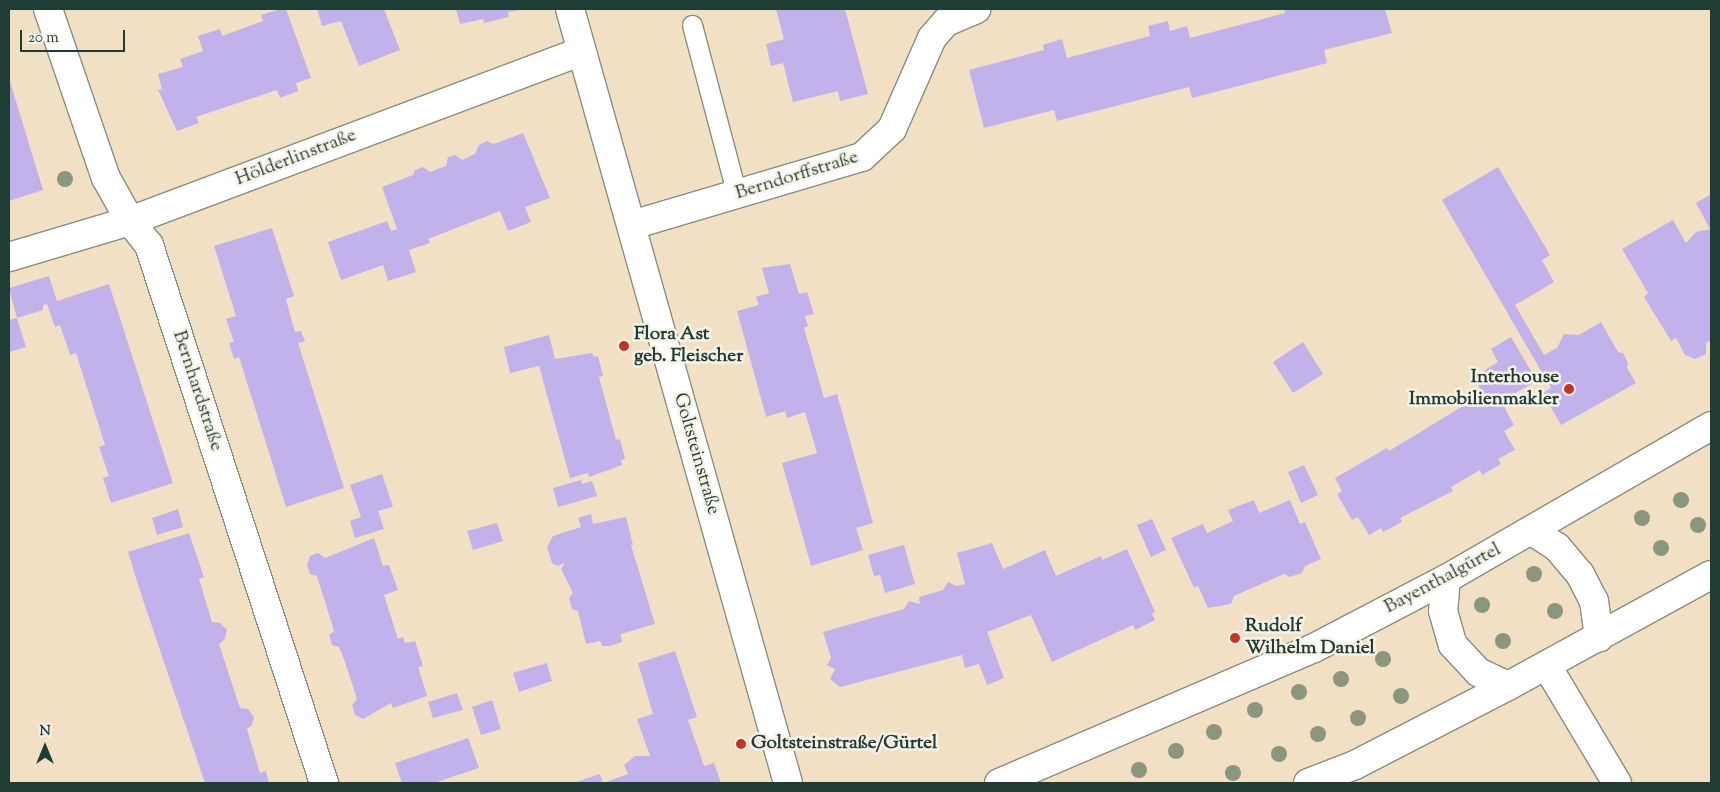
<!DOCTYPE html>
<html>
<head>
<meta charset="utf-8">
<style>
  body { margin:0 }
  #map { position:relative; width:1720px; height:792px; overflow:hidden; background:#f2e0c4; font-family:"Sorts Mill Goudy",serif }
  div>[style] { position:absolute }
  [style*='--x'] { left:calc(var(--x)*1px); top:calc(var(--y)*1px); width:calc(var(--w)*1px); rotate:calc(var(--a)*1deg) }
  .building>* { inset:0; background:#c2b2eb }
  .roads { filter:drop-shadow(1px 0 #888e7c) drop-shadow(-1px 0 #888e7c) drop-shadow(0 1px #888e7c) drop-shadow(0 -1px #888e7c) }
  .service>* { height:19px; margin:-9.5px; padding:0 9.5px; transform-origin:9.5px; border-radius:9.5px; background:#fff }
  .minor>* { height:28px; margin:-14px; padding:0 14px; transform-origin:14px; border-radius:14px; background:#fff }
  .secondary>* { height:28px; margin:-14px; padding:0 14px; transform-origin:14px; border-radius:14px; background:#fff }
  .trees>* { width:16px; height:16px; margin:-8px; border-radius:50%; background:#8a967e }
  .dots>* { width:14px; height:14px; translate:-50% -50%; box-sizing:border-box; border:2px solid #f7f3e8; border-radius:50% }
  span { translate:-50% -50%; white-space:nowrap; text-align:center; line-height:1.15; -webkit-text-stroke:5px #f7f3e8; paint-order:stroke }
  .street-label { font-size:19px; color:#1f3d34 }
  .poi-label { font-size:19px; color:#1f3d34; font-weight:700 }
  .left { translate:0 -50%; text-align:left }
  .right { translate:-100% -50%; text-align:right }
  .frame { position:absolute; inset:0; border:10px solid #1f3d34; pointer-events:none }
  .north { position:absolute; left:20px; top:722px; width:50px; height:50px; -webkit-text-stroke:4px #f7f3e8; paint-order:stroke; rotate:0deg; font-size:14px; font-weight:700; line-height:20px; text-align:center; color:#1f3d34 }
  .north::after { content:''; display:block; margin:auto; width:18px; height:22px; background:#1f3d34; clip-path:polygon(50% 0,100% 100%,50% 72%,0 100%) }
  .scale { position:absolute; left:20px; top:30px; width:105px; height:22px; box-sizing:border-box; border:2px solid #1f3d34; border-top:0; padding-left:6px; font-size:15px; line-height:18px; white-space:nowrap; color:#1f3d34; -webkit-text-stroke:4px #f7f3e8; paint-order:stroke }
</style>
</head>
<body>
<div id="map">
  <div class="building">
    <div style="clip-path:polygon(281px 9px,286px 9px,311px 78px,296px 83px,298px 91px,280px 98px,277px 90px,196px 117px,199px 123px,177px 131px,158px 90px,162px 89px,158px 74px,183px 67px,180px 59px,203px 51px,198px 36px,220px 29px,222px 36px,263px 21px,261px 15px)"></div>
    <div style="clip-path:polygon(317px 9px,384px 9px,400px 50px,359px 66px,341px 21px,322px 26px)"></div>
    <div style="clip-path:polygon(456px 9px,521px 9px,522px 10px,508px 12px,509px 17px,484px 23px,483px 19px,460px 24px)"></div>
    <div style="clip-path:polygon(776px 9px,845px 9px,868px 94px,840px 101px,838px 91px,793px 102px,783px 63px,771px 66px,766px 44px,784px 39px)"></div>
    <div style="clip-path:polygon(1284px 9px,1385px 9px,1392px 33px,1324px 50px,1327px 63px,1192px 98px,1189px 87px,1057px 121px,1054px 110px,984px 128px,969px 70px,1044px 50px,1043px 45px,1062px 39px,1067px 58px,1150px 36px,1148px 26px,1168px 21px,1170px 31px,1187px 26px,1190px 38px,1285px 13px)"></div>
    <div style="clip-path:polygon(9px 78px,43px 190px,9px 201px)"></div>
    <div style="clip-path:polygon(523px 133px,550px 198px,525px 207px,531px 222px,508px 231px,500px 211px,428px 239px,430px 243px,409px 250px,416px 272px,388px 281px,383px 265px,341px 280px,328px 242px,387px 221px,391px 231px,397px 229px,382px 187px,413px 175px,415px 170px,423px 167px,430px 172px,446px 166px,448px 157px,455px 155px,462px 160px,475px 154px,479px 145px,487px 141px,494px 144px)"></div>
    <div style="clip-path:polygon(1498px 167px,1550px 255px,1542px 260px,1554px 282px,1515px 305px,1544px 355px,1557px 348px,1564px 334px,1579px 335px,1601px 322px,1618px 352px,1623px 353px,1628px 363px,1627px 368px,1636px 383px,1561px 425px,1543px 393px,1551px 388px,1442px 200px)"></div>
    <div style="clip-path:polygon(1711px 194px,1711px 340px,1706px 343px,1706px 354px,1695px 359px,1685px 355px,1676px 338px,1671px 341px,1644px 297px,1648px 293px,1622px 249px,1673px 220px,1686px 243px,1696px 232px,1710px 229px,1696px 203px)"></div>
    <div style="clip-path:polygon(272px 228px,294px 296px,286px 299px,292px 322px,295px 332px,301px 331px,305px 341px,298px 343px,344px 488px,286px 507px,239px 357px,234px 359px,229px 343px,234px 342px,226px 319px,236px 316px,214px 246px)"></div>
    <div style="clip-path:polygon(790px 264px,799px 294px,807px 292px,814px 314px,805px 316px,808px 326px,804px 328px,824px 398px,837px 394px,873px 523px,856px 528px,863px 550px,811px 566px,782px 463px,817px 453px,805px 412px,787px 418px,785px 411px,766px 417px,737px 311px,759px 305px,756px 297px,769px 293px,762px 268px)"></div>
    <div style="clip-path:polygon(49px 276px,57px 301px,109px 284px,173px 483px,111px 503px,103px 478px,109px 476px,99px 447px,105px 445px,76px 353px,70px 355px,60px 325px,55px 327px,47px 304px,43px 305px,43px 310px,17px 318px,26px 347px,9px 352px,9px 320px,17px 318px,9px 288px)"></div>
    <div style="clip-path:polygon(549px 335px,555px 359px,592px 353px,594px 357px,598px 356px,603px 376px,599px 377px,616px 440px,620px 439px,625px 459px,621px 460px,622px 465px,589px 477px,588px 473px,570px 478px,539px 366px,510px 373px,504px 347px)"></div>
    <div style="clip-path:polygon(1511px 337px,1537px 381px,1501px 401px,1514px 425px,1504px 431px,1515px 450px,1498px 459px,1501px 464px,1482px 475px,1480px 470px,1451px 487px,1453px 491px,1400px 518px,1402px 522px,1383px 532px,1381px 528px,1369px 535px,1358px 517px,1352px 520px,1348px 513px,1337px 494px,1342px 491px,1335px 478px,1387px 448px,1389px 451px,1468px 403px,1470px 407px,1485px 397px,1474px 377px,1498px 362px,1491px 349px)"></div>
    <div style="clip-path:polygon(1303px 342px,1323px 374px,1293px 393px,1273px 362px)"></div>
    <div style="clip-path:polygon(1304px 465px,1318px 495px,1301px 503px,1288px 472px)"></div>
    <div style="clip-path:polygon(382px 474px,393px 507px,378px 511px,384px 529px,355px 538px,350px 521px,361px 517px,350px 485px)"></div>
    <div style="clip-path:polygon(581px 480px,582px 484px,592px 481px,597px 496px,558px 507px,553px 488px)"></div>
    <div style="clip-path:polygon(1254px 500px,1259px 513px,1290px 500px,1300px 524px,1305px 522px,1321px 559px,1305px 566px,1302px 573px,1290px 577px,1284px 574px,1234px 596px,1231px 604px,1208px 608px,1198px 586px,1194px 588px,1171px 538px,1203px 524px,1207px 533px,1233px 521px,1228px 510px)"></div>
    <div style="clip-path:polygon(178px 509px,183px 527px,157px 535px,152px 518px)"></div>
    <div style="clip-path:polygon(591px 514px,593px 524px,626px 517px,633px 545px,631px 545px,655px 624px,621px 634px,622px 642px,609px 646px,602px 646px,600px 641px,586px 644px,578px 611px,572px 609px,569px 598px,573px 593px,561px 569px,565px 563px,557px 566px,552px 563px,547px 547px,553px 536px,581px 527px,578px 518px)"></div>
    <div style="clip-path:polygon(1152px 519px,1166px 550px,1151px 557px,1137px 525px)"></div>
    <div style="clip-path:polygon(497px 523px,503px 541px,473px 550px,467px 531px)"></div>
    <div style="clip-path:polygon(189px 533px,204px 577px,199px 579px,212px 622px,220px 623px,227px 630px,225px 639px,219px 644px,240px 708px,248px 709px,254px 717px,252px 725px,247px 729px,260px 773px,266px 771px,269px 783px,205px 783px,142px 597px,128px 552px)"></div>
    <div style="clip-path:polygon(374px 538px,383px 566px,389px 565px,398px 590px,384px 595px,398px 639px,403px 637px,405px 643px,415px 641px,423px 666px,418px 667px,427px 696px,393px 708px,391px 703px,363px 719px,355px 715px,352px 705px,357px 699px,345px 662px,339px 647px,332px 645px,329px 635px,334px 631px,317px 576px,310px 574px,307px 565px,310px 556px,318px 553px,325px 558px)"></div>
    <div style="clip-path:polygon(992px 543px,1003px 569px,1045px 550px,1056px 576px,1101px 556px,1102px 560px,1127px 549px,1155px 612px,1152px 614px,1155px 620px,1135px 630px,1133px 625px,1052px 662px,1031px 615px,987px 632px,1004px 678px,987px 685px,979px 664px,965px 668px,962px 655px,840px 687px,830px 679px,835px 669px,827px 665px,831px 658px,823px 632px,904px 609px,909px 601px,920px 604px,919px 597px,943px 590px,948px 582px,956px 586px,965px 584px,957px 553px)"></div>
    <div style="clip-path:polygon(904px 545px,915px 584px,885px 593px,880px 575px,874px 576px,868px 555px)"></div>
    <div style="clip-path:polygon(675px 651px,697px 717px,688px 720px,704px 766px,714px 763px,721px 783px,573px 783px,600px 774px,603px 783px,628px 774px,624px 765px,635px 756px,650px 756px,637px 719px,653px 714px,638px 663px)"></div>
    <div style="clip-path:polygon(547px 663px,552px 681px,519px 692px,513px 673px)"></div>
    <div style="clip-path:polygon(457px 693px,463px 710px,433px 718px,428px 702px)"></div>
    <div style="clip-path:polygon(492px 700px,501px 729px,481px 735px,472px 707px)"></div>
    <div style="clip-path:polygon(468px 738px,479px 768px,434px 783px,402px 783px,395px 763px)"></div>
  </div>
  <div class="roads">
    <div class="service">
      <div style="--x:692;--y:25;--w:176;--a:75.2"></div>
    </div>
    <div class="minor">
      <div style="--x:48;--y:9;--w:179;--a:71.1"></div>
      <div style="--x:106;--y:178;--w:49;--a:60.8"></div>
      <div style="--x:130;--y:221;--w:31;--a:52"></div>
      <div style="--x:149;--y:245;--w:566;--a:71.98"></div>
      <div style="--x:570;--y:9;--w:804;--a:74.27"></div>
      <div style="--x:632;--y:225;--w:240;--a:-16.5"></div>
      <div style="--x:862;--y:157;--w:41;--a:-43"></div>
      <div style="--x:892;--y:129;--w:99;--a:-66.3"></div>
      <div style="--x:932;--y:38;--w:21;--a:-49"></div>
      <div style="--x:946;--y:22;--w:33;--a:-23"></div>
      <div style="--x:9;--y:257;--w:126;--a:-16.6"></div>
      <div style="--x:130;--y:221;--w:481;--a:-20.6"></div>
      <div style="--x:1547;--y:666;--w:136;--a:59.1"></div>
    </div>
    <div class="secondary">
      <div style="--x:1532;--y:531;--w:30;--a:33"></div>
      <div style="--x:1557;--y:547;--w:35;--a:50"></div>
      <div style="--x:1580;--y:574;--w:30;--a:63"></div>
      <div style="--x:1594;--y:601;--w:37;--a:82"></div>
      <div style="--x:1446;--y:579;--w:32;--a:95"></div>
      <div style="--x:1443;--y:611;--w:35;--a:74"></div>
      <div style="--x:1453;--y:645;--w:37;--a:47"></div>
      <div style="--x:1478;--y:672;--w:33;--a:25"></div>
      <div style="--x:999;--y:783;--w:343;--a:-23.2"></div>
      <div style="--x:1314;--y:648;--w:149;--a:-27.6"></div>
      <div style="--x:1446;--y:579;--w:306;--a:-30"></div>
      <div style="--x:1308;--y:783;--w:50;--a:-21"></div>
      <div style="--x:1355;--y:765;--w:172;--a:-27.3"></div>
      <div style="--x:1508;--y:686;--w:231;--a:-28.7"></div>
    </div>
  </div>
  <div class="trees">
    <div style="left:65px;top:179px"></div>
    <div style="left:1681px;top:500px"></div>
    <div style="left:1642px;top:518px"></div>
    <div style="left:1698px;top:525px"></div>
    <div style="left:1661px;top:548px"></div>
    <div style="left:1534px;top:574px"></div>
    <div style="left:1482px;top:605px"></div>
    <div style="left:1555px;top:611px"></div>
    <div style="left:1503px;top:641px"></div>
    <div style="left:1383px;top:659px"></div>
    <div style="left:1341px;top:679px"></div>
    <div style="left:1299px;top:692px"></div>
    <div style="left:1401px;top:696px"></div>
    <div style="left:1255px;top:710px"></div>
    <div style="left:1358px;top:718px"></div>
    <div style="left:1214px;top:732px"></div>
    <div style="left:1318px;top:734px"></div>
    <div style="left:1176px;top:751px"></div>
    <div style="left:1279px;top:754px"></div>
    <div style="left:1139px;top:770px"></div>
    <div style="left:1233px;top:773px"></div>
  </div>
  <div class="dots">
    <div style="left:624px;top:346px;background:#c8321e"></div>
    <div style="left:1569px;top:389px;background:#c8321e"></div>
    <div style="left:1235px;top:638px;background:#c8321e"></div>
    <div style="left:741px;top:744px;background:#c8321e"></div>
  </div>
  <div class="street-label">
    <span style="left:296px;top:158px;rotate:-21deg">Hölderlinstraße</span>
    <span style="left:797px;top:176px;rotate:-17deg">Berndorffstraße</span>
    <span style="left:197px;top:391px;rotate:72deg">Bernhardstraße</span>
    <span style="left:696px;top:454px;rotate:74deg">Goltsteinstraße</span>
    <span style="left:1443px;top:579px;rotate:-28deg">Bayenthalgürtel</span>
  </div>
  <div class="poi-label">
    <span class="left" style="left:634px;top:346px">Flora Ast<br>geb. Fleischer</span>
    <span class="right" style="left:1559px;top:389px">Interhouse<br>Immobilienmakler</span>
    <span class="left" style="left:1245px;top:638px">Rudolf<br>Wilhelm Daniel</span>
    <span class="left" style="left:751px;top:744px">Goltsteinstraße/Gürtel</span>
  </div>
  <div class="frame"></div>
  <div class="north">N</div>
  <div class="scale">20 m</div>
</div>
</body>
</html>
